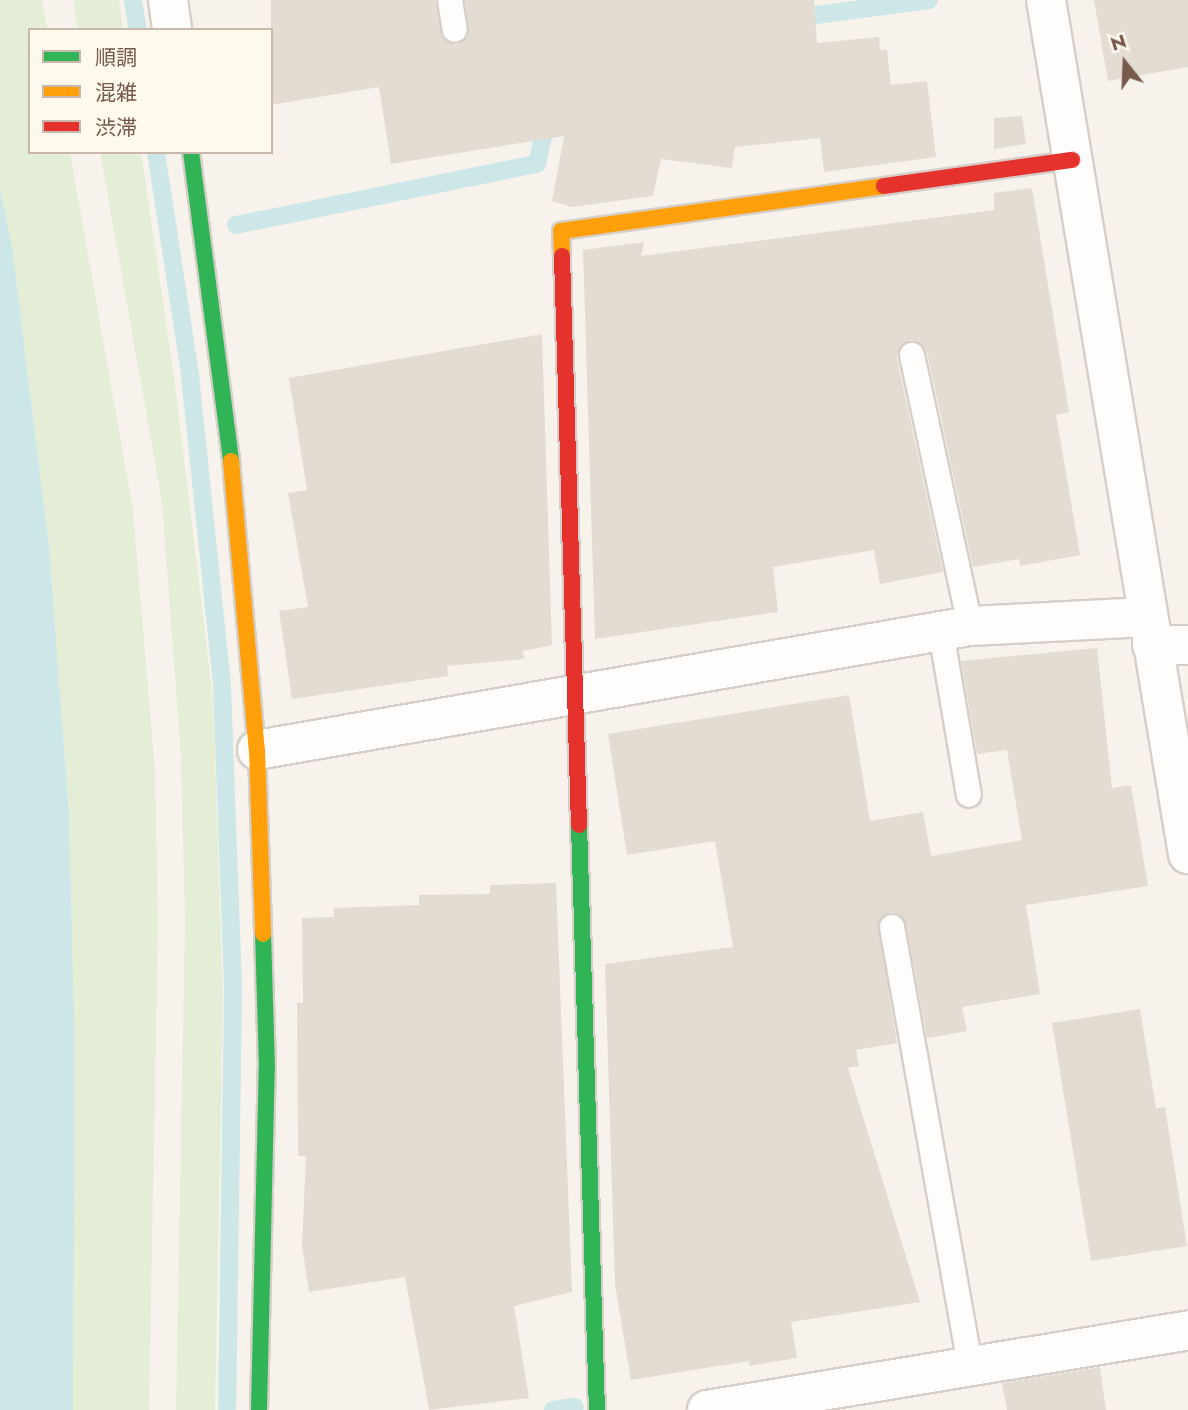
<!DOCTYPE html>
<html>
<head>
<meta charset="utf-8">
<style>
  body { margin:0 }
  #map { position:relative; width:1188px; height:1410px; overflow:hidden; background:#f7f3ec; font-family:Jost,"Noto Sans JP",sans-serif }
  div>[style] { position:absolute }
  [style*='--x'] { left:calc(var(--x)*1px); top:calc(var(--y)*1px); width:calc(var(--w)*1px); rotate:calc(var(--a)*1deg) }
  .green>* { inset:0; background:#e4eed7 }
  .water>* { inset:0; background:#cde6e8 }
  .stream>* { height:18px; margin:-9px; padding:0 9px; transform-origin:9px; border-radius:9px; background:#cde6e8 }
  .building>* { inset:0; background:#e4dbd3 }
  .roads { filter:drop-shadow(2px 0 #d6cec8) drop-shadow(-2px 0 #d6cec8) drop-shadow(0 2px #d6cec8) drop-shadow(0 -2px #d6cec8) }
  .lane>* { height:24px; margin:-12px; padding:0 12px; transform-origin:12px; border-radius:12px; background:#fefdfc }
  .street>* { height:38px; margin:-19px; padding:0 19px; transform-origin:19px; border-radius:19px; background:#fefdfc }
  .fast>* { height:16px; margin:-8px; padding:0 8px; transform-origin:8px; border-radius:8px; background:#30b455 }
  .slow>* { height:16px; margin:-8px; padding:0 8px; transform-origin:8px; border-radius:8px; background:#ff9f0a }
  .jam>* { height:16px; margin:-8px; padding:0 8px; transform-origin:8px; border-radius:8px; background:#e5322d }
  span { translate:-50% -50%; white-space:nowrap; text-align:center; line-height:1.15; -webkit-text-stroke:7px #fff8ed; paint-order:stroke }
  .legend { position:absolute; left:28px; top:28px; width:245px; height:126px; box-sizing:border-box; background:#fff8ed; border:2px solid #c8b8ac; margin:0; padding:9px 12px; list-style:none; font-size:21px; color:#76594b }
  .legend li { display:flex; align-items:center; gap:14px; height:35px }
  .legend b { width:35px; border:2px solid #c8b8ac }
  .north { position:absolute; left:1090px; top:28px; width:70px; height:70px; -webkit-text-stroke:5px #fff8ed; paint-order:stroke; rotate:342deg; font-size:19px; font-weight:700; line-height:28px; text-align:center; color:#76594b }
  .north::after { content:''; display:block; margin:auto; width:24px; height:32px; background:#76594b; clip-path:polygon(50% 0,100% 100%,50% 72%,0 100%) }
</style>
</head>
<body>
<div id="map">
  <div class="green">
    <div style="clip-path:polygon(0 0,42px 0,48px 30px,30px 30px,30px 152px,70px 152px,133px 510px,155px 770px,158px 924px,149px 1410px,73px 1410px,75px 1055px,69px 814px,49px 545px,12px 246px,0 188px)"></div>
    <div style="clip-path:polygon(73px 0,119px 0,123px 30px,78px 30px)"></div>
    <div style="clip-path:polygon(100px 152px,141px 152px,175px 384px,213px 699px,223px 998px,215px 1410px,176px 1410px,185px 922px,181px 757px,162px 502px)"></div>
  </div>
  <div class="water">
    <div style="clip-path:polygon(0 188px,12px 246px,49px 545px,69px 814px,75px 1055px,73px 1410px,0 1410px)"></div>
  </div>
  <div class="stream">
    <div style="--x:133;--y:0;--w:30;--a:81"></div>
    <div style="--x:794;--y:18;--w:136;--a:-7.6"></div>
    <div style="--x:156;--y:152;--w:226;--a:81.3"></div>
    <div style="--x:190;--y:375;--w:313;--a:84.1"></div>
    <div style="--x:222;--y:686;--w:305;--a:87.9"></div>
    <div style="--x:233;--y:991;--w:419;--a:90.8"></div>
    <div style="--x:236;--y:225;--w:307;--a:-11.5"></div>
    <div style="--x:537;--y:164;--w:47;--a:-77.7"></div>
    <div style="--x:553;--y:1410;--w:22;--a:-8"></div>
  </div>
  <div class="building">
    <div style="clip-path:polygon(271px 0,435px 0,443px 39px,457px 45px,469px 35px,465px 0,814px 0,817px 43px,879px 37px,880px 50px,887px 50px,891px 85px,927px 81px,936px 157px,824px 172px,820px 138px,735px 147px,732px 168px,661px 159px,653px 196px,572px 207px,552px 201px,564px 136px,391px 164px,379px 87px,271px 105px)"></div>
    <div style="clip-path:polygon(1094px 0,1188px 0,1188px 67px,1108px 81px)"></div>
    <div style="clip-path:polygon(1022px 116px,1026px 144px,994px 149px,994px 118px)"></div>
    <div style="clip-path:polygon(1032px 188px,1069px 412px,1056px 415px,1080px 555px,1020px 566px,1019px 559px,973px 567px,927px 352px,923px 345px,910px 340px,902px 344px,897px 358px,943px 572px,880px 584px,874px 550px,773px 567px,778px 612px,595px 639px,583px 250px,644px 242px,641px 256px,994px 210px,994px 193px)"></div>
    <div style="clip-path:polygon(542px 334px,552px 645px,523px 651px,524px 659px,447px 666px,448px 676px,292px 699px,279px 611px,308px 607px,288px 493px,307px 490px,289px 378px)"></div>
    <div style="clip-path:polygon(1097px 648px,1112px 788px,1131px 785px,1148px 886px,1026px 905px,1040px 994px,962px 1007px,967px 1031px,927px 1038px,906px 924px,898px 913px,890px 912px,878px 923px,897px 1043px,856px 1050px,859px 1066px,848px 1068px,920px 1302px,791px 1322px,797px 1358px,749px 1366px,749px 1361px,631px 1380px,615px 1284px,605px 964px,733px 947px,715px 841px,627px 855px,608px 734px,849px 695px,870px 821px,923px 812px,931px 856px,1022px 840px,1007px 750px,977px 754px,961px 661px)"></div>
    <div style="clip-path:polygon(556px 883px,572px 1292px,514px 1306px,529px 1398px,429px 1410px,405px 1277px,309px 1292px,302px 1245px,306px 1156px,298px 1156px,297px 1003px,303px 1003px,302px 918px,334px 917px,334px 908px,419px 905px,419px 895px,490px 894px,490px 885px)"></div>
    <div style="clip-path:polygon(1140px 1009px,1156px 1108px,1165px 1107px,1187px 1246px,1091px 1261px,1052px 1023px)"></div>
    <div style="clip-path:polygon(1100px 1367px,1106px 1410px,1007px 1410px,1002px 1383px)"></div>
  </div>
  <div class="roads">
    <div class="lane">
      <div style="--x:450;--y:0;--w:30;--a:81"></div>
      <div style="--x:912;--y:355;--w:277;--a:77.9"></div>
      <div style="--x:941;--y:632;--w:165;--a:80.3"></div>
      <div style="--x:892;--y:927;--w:447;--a:79.9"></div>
    </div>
    <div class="street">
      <div style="--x:168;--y:0;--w:30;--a:82"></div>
      <div style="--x:1046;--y:0;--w:866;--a:80.56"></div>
      <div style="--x:1152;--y:645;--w:36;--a:0"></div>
      <div style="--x:257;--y:750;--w:724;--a:-9.87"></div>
      <div style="--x:970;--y:626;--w:177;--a:-2.9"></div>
      <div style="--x:707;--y:1410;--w:488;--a:-9.4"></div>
    </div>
    <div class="fast">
      <div style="--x:191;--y:152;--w:312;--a:82.6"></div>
      <div style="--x:579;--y:825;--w:585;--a:88.24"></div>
      <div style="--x:259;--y:1410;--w:342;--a:-88.7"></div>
      <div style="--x:267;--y:1068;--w:134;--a:-91.7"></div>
    </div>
    <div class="slow">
      <div style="--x:562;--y:256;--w:25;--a:-92"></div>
      <div style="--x:561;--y:231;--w:326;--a:-7.9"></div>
      <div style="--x:231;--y:461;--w:290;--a:84.9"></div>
      <div style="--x:257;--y:750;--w:184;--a:88.1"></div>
    </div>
    <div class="jam">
      <div style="--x:884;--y:186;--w:190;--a:-7.9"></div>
      <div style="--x:562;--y:256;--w:569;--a:88.29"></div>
    </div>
  </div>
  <ul class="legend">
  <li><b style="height:9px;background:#30b455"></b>順調</li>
  <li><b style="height:9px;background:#ff9f0a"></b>混雑</li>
  <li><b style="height:9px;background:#e5322d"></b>渋滞</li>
  </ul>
  <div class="north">N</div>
</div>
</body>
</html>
